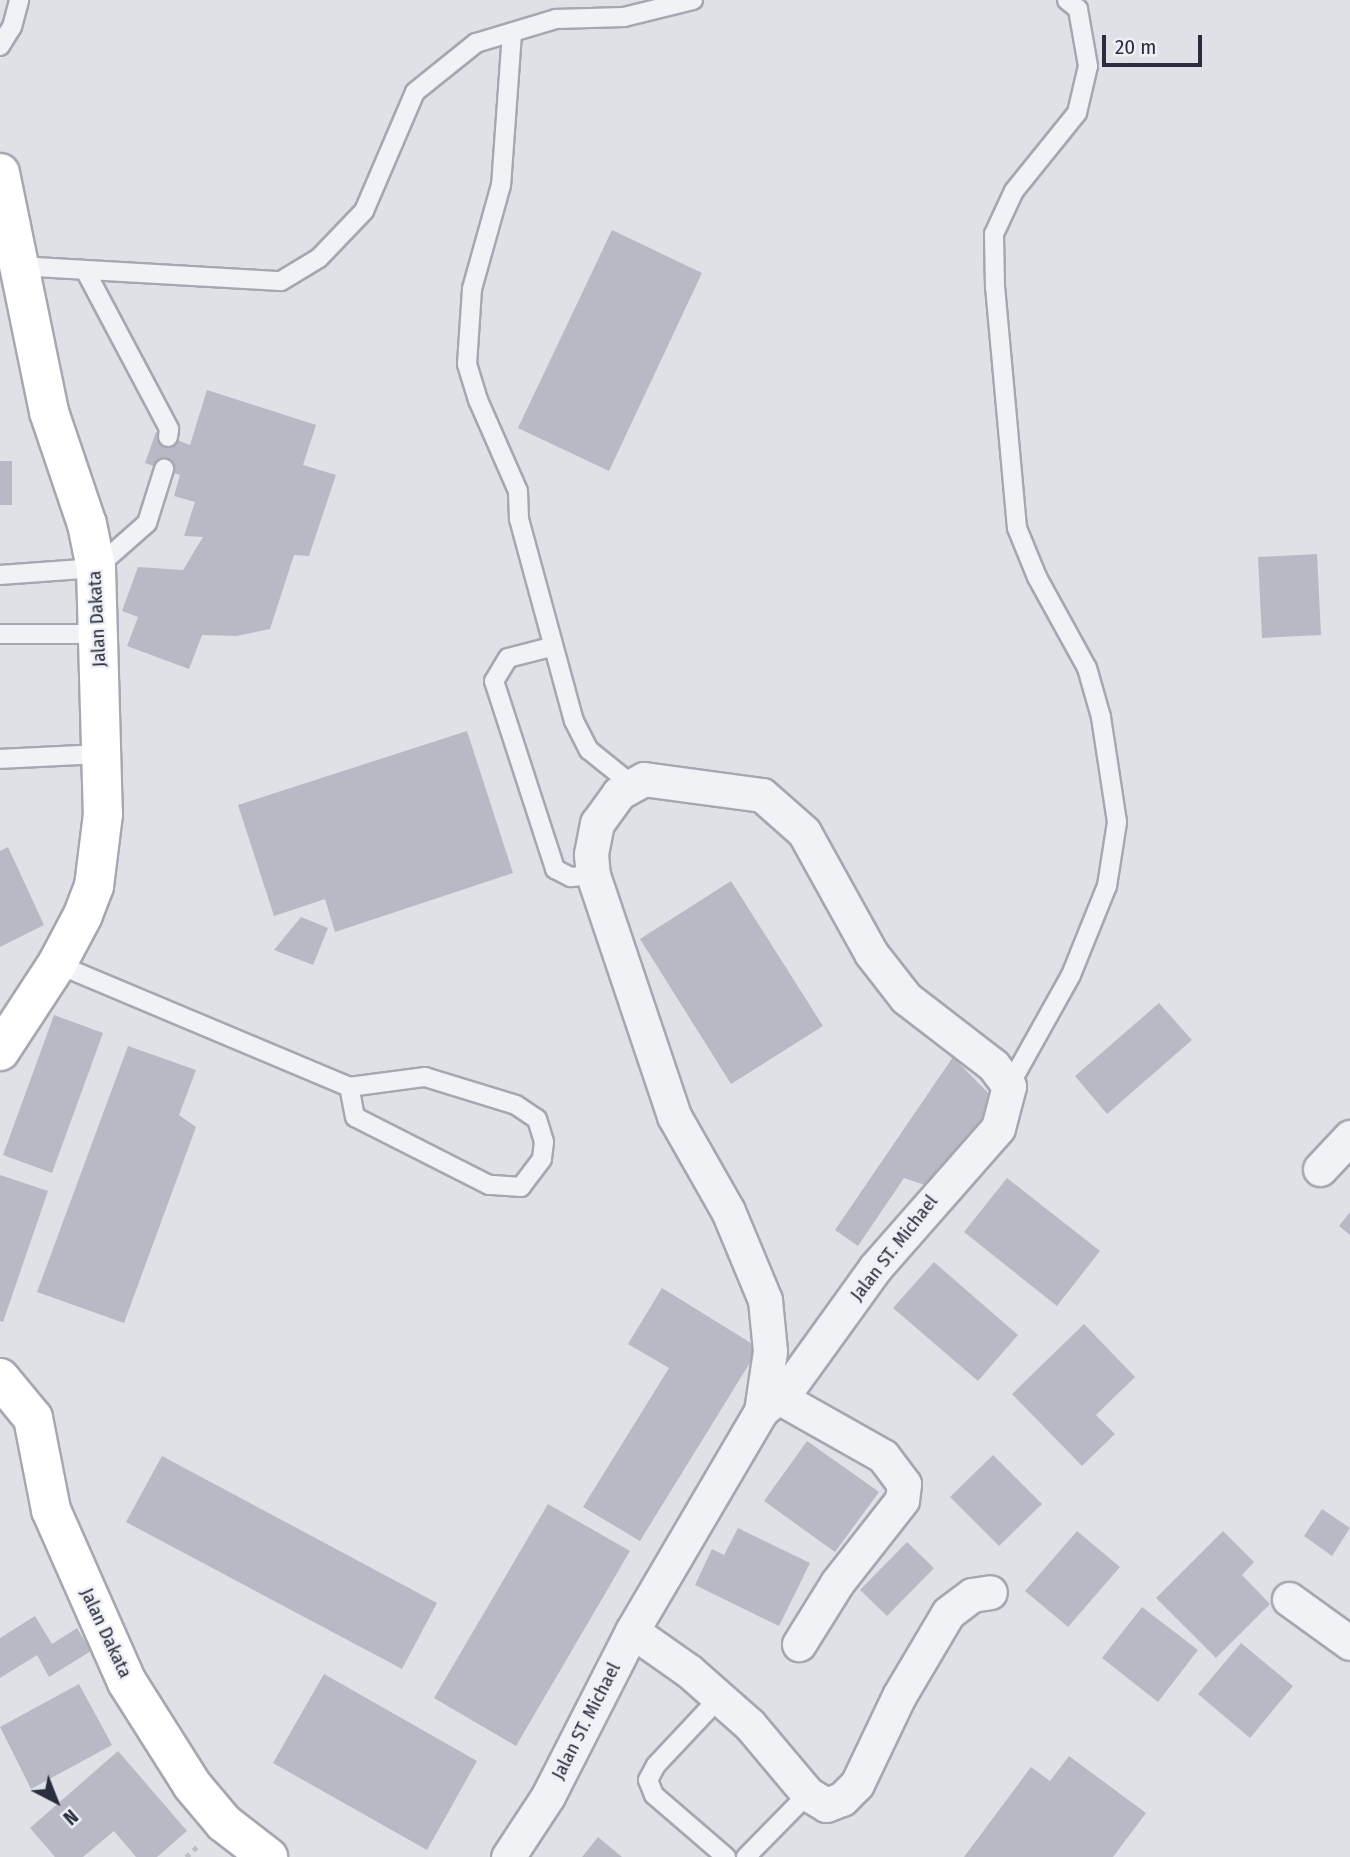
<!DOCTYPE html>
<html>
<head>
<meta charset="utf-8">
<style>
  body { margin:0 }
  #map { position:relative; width:1350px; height:1857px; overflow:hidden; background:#dfe1e7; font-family:"Fira Sans Condensed",sans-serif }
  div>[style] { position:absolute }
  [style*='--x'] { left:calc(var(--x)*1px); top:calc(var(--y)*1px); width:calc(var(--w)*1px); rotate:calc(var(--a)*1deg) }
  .building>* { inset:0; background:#b7bac4 }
  .path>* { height:4.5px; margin-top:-2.25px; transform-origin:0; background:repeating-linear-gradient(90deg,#bdbfc6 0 5px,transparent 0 10px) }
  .roads { filter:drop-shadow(2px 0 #a5a7b1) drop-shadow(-2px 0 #a5a7b1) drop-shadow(0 2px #a5a7b1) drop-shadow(0 -2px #a5a7b1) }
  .lane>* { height:18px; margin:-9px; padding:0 9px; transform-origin:9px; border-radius:9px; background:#f1f2f6 }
  .street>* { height:33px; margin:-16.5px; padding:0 16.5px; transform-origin:16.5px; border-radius:16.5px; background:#f1f2f6 }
  .secondary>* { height:38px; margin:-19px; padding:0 19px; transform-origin:19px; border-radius:19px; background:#fff }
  span { translate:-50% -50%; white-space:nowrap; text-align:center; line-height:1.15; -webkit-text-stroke:5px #eef0f5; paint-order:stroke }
  .street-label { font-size:19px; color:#292d3d }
  .north { position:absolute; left:21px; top:1766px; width:70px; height:70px; -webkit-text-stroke:5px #eef0f5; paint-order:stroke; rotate:138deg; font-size:19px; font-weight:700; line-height:28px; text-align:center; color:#292d3d }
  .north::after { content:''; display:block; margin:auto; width:24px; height:32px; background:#292d3d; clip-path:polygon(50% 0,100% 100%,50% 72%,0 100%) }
  .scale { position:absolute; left:1102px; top:35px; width:100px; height:32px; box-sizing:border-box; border:4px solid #292d3d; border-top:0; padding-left:9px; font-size:21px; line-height:24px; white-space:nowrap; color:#292d3d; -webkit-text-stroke:5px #eef0f5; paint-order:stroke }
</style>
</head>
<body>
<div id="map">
  <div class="building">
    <div style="clip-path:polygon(612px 230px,702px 273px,609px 471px,518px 428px)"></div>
    <div style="clip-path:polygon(207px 390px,316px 425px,303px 465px,336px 475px,309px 556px,294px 555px,270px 629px,236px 636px,202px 635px,189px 669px,127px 646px,138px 617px,122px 611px,138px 567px,183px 570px,203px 537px,184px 536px,195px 502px,174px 496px,180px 475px,145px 463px,156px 432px,190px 445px)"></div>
    <div style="clip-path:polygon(0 461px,12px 461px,12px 505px,0 505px)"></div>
    <div style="clip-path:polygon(1317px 554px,1321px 635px,1262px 638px,1258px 557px)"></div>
    <div style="clip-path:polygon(467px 731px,513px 873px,335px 932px,325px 899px,274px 916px,238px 805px)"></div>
    <div style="clip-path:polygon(8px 847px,44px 925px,0 947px,0 851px)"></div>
    <div style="clip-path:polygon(731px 881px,823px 1026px,731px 1084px,640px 939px)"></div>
    <div style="clip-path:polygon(301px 917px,328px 928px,313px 965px,274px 950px)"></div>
    <div style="clip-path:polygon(1159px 1003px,1192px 1040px,1107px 1114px,1075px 1076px)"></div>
    <div style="clip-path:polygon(54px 1015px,103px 1033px,52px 1173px,3px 1155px)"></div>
    <div style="clip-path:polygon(128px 1046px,196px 1070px,179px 1115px,196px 1127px,124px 1323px,37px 1292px)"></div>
    <div style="clip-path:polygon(953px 1057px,997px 1102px,931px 1187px,904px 1178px,858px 1246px,835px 1230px)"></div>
    <div style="clip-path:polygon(0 1175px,48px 1191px,3px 1322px,0 1321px)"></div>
    <div style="clip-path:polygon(1007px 1178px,1100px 1251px,1057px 1306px,964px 1232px)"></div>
    <div style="clip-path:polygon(1350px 1212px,1350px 1235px,1339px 1226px)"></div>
    <div style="clip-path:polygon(934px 1262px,1018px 1335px,978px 1381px,893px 1308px)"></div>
    <div style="clip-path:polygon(662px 1288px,759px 1348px,640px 1541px,583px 1507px,669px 1368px,628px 1344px)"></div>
    <div style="clip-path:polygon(1084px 1324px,1135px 1377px,1096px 1415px,1115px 1434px,1082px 1466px,1012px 1394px)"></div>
    <div style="clip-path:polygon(807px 1441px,879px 1492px,835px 1552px,764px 1501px)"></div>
    <div style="clip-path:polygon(993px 1455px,1042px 1504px,999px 1546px,950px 1497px)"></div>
    <div style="clip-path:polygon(162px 1456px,437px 1603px,402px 1669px,126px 1522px)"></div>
    <div style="clip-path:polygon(548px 1504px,630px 1551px,516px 1746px,434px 1698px)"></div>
    <div style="clip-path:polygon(1322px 1509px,1350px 1528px,1332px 1556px,1304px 1536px)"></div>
    <div style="clip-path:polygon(738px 1528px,810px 1563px,779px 1626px,695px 1585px,712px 1549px,724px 1555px)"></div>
    <div style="clip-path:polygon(1077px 1531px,1120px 1567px,1068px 1627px,1025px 1591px)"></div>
    <div style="clip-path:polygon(1223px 1531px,1254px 1562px,1242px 1575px,1270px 1604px,1216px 1658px,1156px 1598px)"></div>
    <div style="clip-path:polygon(907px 1542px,934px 1568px,887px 1616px,860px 1590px)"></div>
    <div style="clip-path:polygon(1142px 1607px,1198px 1650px,1158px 1702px,1102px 1658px)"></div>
    <div style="clip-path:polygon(35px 1616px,52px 1644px,77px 1628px,91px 1651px,49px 1677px,37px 1655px,0 1678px,0 1638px)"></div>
    <div style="clip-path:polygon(1241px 1643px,1293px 1686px,1250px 1738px,1198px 1694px)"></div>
    <div style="clip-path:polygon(324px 1674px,477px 1761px,427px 1850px,273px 1763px)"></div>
    <div style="clip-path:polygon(79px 1684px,112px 1745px,31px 1789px,0 1727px)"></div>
    <div style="clip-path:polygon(118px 1751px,187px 1831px,157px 1857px,136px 1857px,114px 1831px,83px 1857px,55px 1857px,30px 1828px)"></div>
    <div style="clip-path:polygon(1069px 1756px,1146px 1813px,1113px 1857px,964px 1857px,1031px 1767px,1050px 1781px)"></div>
    <div style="clip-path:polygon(598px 1837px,622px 1857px,582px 1857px)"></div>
  </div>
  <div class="path">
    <div style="--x:186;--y:1857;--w:16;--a:-43"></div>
  </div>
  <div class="roads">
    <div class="lane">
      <div style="--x:512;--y:33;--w:152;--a:94.1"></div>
      <div style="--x:501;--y:185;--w:108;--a:105.6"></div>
      <div style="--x:472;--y:289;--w:75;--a:93.8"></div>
      <div style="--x:467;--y:364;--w:38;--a:73"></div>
      <div style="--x:478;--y:400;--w:99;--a:66.3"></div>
      <div style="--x:518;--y:491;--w:28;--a:88"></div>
      <div style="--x:519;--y:519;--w:209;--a:74.8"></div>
      <div style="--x:574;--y:721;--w:33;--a:63"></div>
      <div style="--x:589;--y:750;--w:53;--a:38.8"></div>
      <div style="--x:0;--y:46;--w:22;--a:-58"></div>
      <div style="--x:12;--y:27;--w:28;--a:-75"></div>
      <div style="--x:18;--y:266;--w:263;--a:3.3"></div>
      <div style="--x:281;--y:281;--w:44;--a:-31.2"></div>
      <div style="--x:319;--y:258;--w:65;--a:-46.2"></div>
      <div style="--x:364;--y:211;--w:129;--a:-66.8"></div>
      <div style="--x:415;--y:92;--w:78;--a:-38.8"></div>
      <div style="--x:476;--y:43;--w:84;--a:-16.7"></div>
      <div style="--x:556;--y:19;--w:68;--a:-1.7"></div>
      <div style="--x:624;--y:17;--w:71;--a:-13.8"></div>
      <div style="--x:86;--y:272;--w:178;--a:62.1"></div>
      <div style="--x:169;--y:429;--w:8;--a:97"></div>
      <div style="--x:0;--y:575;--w:96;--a:-4.2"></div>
      <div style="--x:96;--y:568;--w:68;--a:-41.4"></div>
      <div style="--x:147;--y:523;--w:57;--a:-72.5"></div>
      <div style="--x:0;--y:634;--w:98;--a:0"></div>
      <div style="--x:551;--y:647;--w:44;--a:165.7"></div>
      <div style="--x:508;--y:658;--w:27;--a:121"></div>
      <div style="--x:494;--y:681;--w:198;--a:72"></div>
      <div style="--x:555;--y:869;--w:18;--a:27"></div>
      <div style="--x:571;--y:877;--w:22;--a:-5"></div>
      <div style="--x:0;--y:759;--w:102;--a:-2.8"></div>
      <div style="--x:57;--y:964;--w:317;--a:22.8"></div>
      <div style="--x:349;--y:1087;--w:77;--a:-7.5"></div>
      <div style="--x:425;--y:1077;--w:95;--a:17.1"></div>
      <div style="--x:516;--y:1105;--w:25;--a:34"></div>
      <div style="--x:537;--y:1119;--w:24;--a:73"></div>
      <div style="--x:544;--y:1142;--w:17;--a:97"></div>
      <div style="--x:542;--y:1159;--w:35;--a:127"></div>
      <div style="--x:521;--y:1187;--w:32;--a:-176"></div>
      <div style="--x:489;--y:1185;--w:150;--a:-153.1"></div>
      <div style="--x:355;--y:1117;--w:31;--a:-101"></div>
      <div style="--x:1009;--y:1086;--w:127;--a:-60.8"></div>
      <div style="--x:1071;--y:975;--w:96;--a:-68"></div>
      <div style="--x:1107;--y:886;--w:65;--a:-81.1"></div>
      <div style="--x:1117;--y:822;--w:106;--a:-98.7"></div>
      <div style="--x:1101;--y:717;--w:51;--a:-105.9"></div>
      <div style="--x:1087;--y:668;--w:104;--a:-118.8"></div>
      <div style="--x:1037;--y:577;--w:53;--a:-112.2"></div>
      <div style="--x:1017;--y:528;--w:242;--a:-95.2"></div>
      <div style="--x:995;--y:287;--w:53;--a:-91.1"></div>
      <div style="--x:994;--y:234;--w:47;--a:-65.1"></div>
      <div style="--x:1014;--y:191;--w:100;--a:-51.1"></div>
      <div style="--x:1077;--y:113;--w:48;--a:-76.8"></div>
      <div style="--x:1088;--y:66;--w:58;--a:-100"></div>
      <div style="--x:1078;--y:9;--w:14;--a:-141"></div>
      <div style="--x:719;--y:1698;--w:92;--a:133.2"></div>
      <div style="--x:656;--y:1765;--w:17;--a:118"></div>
      <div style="--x:648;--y:1780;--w:16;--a:68"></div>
      <div style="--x:654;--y:1795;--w:95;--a:40.7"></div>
      <div style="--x:746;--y:1857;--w:88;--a:-45.5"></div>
    </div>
    <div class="street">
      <div style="--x:1320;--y:1169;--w:44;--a:-46.8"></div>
      <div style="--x:780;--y:1398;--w:118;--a:29.4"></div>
      <div style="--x:883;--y:1456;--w:35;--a:53"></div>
      <div style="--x:904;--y:1484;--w:16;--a:97"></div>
      <div style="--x:902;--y:1500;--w:105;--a:128.1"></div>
      <div style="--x:837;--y:1583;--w:72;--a:121.9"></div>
      <div style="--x:1289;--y:1599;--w:75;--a:35.8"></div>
      <div style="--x:632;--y:1631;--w:70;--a:35.1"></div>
      <div style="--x:689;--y:1671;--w:81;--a:41.5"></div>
      <div style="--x:750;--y:1725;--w:90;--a:50"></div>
      <div style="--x:808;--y:1794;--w:21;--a:31"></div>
      <div style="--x:826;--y:1805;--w:17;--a:-21"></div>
      <div style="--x:842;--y:1799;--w:21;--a:-45"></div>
      <div style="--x:857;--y:1784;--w:98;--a:-64.5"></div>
      <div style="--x:899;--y:1696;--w:96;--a:-59.4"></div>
      <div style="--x:948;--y:1613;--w:30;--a:-37"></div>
      <div style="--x:972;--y:1595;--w:18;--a:-9"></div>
      <div style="--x:508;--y:1857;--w:73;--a:-56.7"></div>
      <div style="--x:548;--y:1796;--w:185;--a:-63"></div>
      <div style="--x:632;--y:1631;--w:255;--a:-59.6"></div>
      <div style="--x:761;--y:1411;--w:38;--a:-41"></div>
      <div style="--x:790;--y:1386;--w:145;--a:-54.2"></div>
      <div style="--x:875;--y:1268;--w:186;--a:-48.7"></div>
      <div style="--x:998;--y:1128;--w:43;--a:-75.3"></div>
      <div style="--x:1009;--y:1086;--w:26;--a:-127"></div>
      <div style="--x:993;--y:1065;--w:110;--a:-142.4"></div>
      <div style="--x:906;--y:998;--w:57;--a:-127.9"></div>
      <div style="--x:871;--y:953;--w:138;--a:-119"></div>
      <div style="--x:804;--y:832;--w:56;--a:-138.6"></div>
      <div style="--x:762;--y:795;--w:119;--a:-172.3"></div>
      <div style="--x:644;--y:779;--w:29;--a:151"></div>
      <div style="--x:619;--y:793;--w:37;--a:126"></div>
      <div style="--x:597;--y:823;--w:32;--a:101"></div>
      <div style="--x:591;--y:854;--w:21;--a:85"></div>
      <div style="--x:593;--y:875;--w:254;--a:71.4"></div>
      <div style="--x:674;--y:1116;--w:109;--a:60.4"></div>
      <div style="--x:728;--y:1211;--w:96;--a:67.4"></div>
      <div style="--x:765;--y:1300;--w:51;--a:84.4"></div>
      <div style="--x:770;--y:1351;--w:61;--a:98.5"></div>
    </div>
    <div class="secondary">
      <div style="--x:0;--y:173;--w:244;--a:78.4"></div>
      <div style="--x:49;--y:412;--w:118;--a:71.3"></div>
      <div style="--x:87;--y:524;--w:45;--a:78.4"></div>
      <div style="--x:96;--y:568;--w:246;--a:88.4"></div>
      <div style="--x:103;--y:814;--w:73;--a:97.1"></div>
      <div style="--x:94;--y:886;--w:31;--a:111"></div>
      <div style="--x:83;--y:915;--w:55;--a:118"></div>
      <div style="--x:57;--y:964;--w:104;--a:123.2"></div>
      <div style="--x:0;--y:1378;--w:52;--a:50.5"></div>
      <div style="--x:33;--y:1418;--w:94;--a:78.9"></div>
      <div style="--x:51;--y:1510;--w:188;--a:66.2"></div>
      <div style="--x:127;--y:1682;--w:122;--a:57.7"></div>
      <div style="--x:192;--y:1785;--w:50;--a:49.9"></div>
      <div style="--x:224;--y:1823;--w:56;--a:37.7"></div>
    </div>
  </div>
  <div class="street-label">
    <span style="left:97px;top:619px;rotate:-93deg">Jalan Dakata</span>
    <span style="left:894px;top:1248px;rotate:-52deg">Jalan ST. Michael</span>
    <span style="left:106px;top:1633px;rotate:65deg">Jalan Dakata</span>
    <span style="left:586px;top:1721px;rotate:-63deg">Jalan ST. Michael</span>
  </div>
  <div class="north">N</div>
  <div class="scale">20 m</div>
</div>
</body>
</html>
